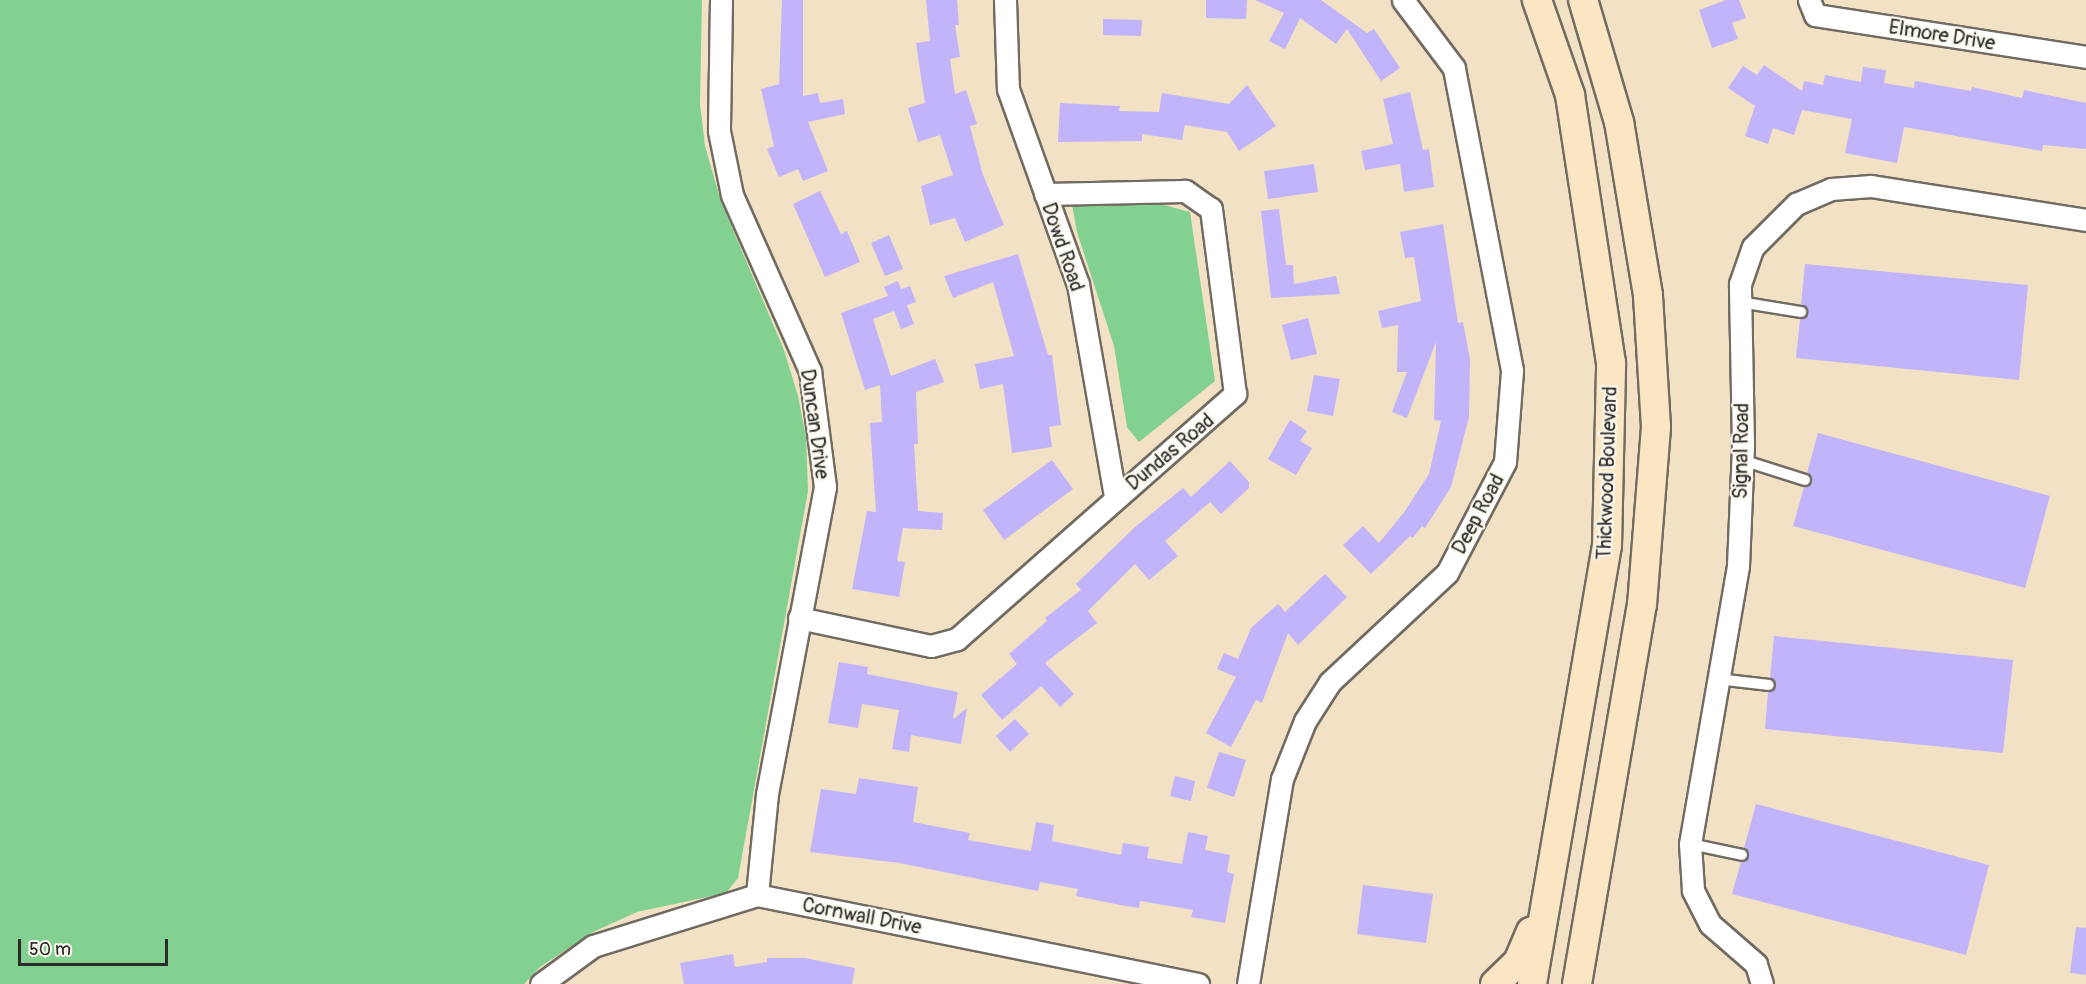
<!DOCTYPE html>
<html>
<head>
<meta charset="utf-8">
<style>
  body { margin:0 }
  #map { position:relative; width:2086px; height:984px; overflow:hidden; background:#f2e1c4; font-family:Pangolin,sans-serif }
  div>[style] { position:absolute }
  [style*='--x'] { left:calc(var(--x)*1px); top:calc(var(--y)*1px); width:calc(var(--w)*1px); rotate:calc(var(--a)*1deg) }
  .green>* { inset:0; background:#83d190 }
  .building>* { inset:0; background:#c2b4fb }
  .roads { filter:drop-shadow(2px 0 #716b61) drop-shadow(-2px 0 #716b61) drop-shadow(0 2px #716b61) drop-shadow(0 -2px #716b61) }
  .lane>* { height:10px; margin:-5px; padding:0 5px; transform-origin:5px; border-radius:5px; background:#fff }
  .street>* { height:21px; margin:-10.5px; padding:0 10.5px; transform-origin:10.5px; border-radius:10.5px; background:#fff }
  .secondary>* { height:28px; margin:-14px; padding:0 14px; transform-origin:14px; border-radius:14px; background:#fbe6c3 }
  span { translate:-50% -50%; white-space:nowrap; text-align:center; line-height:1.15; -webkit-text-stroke:4.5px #fbf7ec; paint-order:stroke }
  .street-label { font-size:20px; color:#2b2b2b }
  .scale { position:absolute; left:18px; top:939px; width:150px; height:27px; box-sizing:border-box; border:3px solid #2b2b2b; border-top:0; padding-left:8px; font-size:18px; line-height:21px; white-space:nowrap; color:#2b2b2b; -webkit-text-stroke:4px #fbf7ec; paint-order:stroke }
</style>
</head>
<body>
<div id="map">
  <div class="green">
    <div style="clip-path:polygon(0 0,702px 0,700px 104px,705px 146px,721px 202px,784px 350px,798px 396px,806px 437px,808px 491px,738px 878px,726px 893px,637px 912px,593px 932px,540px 967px,524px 984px,0 984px)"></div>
    <div style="clip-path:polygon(1160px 204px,1190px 212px,1215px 381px,1139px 442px,1127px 427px,1114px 346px,1077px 232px,1072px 205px)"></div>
  </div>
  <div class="building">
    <div style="clip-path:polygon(782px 0,803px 0,803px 96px,818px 93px,820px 103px,843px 99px,845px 114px,808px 122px,828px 171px,803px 181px,798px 169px,779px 177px,767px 149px,774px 146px,761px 89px,779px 84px)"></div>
    <div style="clip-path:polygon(926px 0,957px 0,959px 25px,955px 25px,960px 57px,950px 59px,955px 94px,966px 90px,977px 124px,970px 126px,983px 175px,1004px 225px,965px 242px,955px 218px,930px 225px,921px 186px,953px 175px,940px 135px,918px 142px,908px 108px,925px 103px,916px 43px,930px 41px)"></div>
    <div style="clip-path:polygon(1206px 0,1247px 0,1246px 19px,1206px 18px)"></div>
    <div style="clip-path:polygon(1255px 0,1321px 0,1367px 33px,1374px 29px,1400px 68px,1381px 81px,1347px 29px,1336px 44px,1300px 18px,1285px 49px,1269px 41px,1284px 13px)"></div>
    <div style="clip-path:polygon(1726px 0,1739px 0,1746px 18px,1732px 23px,1738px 39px,1712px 48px,1699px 10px)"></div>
    <div style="clip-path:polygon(1103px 19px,1142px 20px,1141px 36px,1103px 35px)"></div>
    <div style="clip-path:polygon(1764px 65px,1802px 91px,1804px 81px,1823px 85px,1825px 75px,1861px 82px,1863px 67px,1886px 70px,1884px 83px,1914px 88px,1915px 81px,1971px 91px,1972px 87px,2022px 98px,2024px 90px,2086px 103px,2086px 149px,2043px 145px,2042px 151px,1904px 127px,1897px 163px,1845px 153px,1852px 119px,1802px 110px,1794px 135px,1773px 128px,1768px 144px,1745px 136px,1755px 106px,1728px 88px,1743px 66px,1757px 75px)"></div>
    <div style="clip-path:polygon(1247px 85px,1276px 126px,1239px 151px,1227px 132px,1185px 125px,1182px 140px,1142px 134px,1142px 141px,1058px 142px,1060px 103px,1120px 106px,1119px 111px,1159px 112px,1162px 93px,1229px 104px)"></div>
    <div style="clip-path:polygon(1410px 92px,1423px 150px,1429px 149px,1434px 187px,1404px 192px,1400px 164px,1365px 170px,1361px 151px,1393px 144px,1383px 99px)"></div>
    <div style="clip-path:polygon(1314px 164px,1318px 192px,1268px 199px,1264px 171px)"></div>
    <div style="clip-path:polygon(820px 191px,841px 234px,847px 231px,860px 262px,825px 277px,793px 204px)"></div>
    <div style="clip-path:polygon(1279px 209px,1286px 265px,1293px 265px,1294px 284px,1336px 276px,1340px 294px,1271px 298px,1261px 211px)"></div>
    <div style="clip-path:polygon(1443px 224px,1458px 323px,1463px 322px,1470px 359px,1469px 417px,1451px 487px,1425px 528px,1422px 526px,1413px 538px,1410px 536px,1371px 574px,1343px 545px,1363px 526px,1379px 543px,1405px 511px,1429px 474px,1441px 421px,1434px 420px,1436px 342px,1407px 418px,1392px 412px,1407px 372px,1397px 372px,1398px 325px,1382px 328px,1378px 311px,1421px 301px,1414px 257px,1405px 258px,1400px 232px)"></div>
    <div style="clip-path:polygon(889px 235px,903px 269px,885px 276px,871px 243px)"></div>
    <div style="clip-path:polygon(1018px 254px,1048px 355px,1052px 355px,1061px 425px,1049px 427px,1052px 447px,1012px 453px,1003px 384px,980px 389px,975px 364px,1014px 356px,993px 282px,953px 298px,944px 276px)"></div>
    <div style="clip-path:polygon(1805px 264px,2028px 285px,2019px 380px,1796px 358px,1800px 319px,1808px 313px,1801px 304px)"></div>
    <div style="clip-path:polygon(898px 281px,901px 289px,910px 286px,916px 302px,907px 305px,914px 324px,901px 329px,894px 311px,873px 319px,891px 376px,935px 359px,944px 382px,916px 392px,918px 444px,914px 444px,918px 511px,943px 513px,942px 530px,903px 528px,897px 561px,905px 562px,899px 597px,852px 589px,867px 511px,876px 512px,870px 423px,882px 422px,880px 385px,865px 390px,841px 313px,888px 296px,884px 287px)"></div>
    <div style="clip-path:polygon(1308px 318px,1317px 354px,1291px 360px,1282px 325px)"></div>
    <div style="clip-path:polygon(1314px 375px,1340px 379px,1333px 416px,1307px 411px)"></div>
    <div style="clip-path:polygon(1290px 420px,1307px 431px,1300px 441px,1312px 448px,1296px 475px,1268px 459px)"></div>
    <div style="clip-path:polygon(1818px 433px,2050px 496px,2025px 588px,1793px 526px,1804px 487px,1812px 482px,1807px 473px)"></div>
    <div style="clip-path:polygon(1052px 460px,1073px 489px,1004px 540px,983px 510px)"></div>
    <div style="clip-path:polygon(1230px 461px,1249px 482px,1249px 488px,1221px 514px,1210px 502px,1165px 541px,1178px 556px,1149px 580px,1135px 564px,1088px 611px,1097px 623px,1045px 663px,1074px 694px,1060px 707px,1041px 686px,1002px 720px,981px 695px,1017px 664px,1009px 654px,1047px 621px,1045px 618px,1081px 590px,1076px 584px,1135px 527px,1183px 488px,1191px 497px)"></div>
    <div style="clip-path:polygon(1325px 574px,1347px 597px,1298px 645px,1288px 633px,1262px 703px,1256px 700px,1231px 747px,1206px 733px,1236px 677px,1217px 669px,1224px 653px,1238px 659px,1251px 628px,1278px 604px,1285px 612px)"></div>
    <div style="clip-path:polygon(1774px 636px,2013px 660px,2003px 753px,1765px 729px,1768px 692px,1776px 685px,1770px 678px)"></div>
    <div style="clip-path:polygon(839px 662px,868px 667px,867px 674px,958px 692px,953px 719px,967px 708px,961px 744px,911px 735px,909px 752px,892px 749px,899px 710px,862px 704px,858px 728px,828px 723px)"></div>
    <div style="clip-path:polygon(1015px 719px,1029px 734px,1010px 752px,996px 736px)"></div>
    <div style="clip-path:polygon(1219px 752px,1246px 760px,1234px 797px,1207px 788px)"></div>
    <div style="clip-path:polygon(1175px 776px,1195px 781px,1191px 801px,1170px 796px)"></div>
    <div style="clip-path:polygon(859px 778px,918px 787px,913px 822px,970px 833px,968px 840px,1031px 851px,1036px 822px,1054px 825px,1052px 841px,1121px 855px,1123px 843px,1149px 847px,1147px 858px,1182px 864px,1188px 832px,1208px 836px,1205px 850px,1230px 855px,1227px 872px,1234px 874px,1225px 923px,1191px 917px,1193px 910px,1140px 901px,1139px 908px,1120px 905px,1076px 896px,1078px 889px,1040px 882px,1038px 891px,899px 863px,810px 852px,821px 789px,856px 794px)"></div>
    <div style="clip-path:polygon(1756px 804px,1989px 865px,1966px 955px,1732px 894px,1741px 862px,1749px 857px,1744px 848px)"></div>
    <div style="clip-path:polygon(1363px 885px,1433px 894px,1426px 943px,1357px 934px)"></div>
    <div style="clip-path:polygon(2076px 927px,2086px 928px,2086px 975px,2070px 973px)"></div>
    <div style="clip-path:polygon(733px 954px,735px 967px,767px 962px,767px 958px,805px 958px,855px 968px,852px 984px,684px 984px,680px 963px)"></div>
  </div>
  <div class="roads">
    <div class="lane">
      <div style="--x:1740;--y:302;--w:62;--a:9.3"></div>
      <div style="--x:1742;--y:460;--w:66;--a:17.6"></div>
      <div style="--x:1718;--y:679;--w:51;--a:6.7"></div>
      <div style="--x:1690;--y:844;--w:53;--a:11.9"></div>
    </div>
    <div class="street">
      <div style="--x:721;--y:0;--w:131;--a:90.9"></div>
      <div style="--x:719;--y:131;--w:65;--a:78.5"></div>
      <div style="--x:732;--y:195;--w:193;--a:66.1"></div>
      <div style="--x:810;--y:371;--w:117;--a:82.6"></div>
      <div style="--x:825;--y:487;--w:312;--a:100.7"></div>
      <div style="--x:767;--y:794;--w:101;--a:95.7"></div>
      <div style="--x:1005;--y:0;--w:89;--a:88.1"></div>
      <div style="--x:1008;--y:89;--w:207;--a:70.3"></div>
      <div style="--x:1078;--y:284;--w:216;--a:80.1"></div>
      <div style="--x:1809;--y:0;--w:16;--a:68"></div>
      <div style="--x:1815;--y:15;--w:274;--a:8.8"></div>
      <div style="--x:799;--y:618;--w:135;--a:12"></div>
      <div style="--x:931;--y:646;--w:27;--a:-15"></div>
      <div style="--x:957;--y:639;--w:371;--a:-41.4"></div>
      <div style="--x:1235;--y:394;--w:187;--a:-97.4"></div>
      <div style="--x:1211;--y:209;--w:32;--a:-145"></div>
      <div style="--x:1185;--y:191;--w:140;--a:178.8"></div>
      <div style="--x:541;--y:984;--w:64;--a:-36.2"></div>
      <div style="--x:593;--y:946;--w:172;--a:-17.3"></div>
      <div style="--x:757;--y:895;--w:450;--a:11.4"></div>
      <div style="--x:1248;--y:984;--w:208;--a:-80.6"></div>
      <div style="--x:1282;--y:779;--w:62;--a:-68.4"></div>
      <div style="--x:1305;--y:721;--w:46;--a:-57.3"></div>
      <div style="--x:1330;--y:682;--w:160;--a:-43"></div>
      <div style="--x:1447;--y:573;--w:125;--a:-62.4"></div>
      <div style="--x:1505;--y:462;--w:92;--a:-85.6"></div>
      <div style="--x:1512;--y:370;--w:308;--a:-100.9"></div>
      <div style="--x:1454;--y:68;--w:85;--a:-126.9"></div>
      <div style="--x:1762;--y:984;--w:21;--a:-107"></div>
      <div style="--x:1756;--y:964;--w:61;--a:-139"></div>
      <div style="--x:1710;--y:924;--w:38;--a:-117"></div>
      <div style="--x:1693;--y:890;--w:46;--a:-93.7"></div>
      <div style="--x:1690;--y:844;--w:282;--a:-80.2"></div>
      <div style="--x:1738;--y:566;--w:121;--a:-87.6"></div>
      <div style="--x:1743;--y:445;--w:161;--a:-91.1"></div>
      <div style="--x:1740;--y:284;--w:39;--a:-71"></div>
      <div style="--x:1753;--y:247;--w:61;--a:-45"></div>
      <div style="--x:1796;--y:204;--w:38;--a:-23"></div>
      <div style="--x:1831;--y:189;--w:40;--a:-4.3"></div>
      <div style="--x:1871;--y:186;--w:218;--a:9"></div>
    </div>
    <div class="secondary">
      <div style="--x:1495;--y:984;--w:32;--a:-44"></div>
      <div style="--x:1518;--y:962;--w:33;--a:-67"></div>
      <div style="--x:1532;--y:984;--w:444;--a:-80.3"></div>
      <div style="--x:1607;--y:546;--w:183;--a:-88.7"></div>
      <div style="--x:1611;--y:363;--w:271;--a:-98.7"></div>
      <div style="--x:1570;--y:95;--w:101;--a:-109.2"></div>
      <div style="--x:1577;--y:984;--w:385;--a:-80.3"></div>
      <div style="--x:1642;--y:605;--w:179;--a:-85.5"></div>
      <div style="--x:1656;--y:427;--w:132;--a:-93.5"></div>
      <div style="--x:1648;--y:295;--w:175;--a:-99.5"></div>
      <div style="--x:1619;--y:122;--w:127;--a:-106.4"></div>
    </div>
  </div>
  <div class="street-label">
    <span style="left:1942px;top:35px;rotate:9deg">Elmore Drive</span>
    <span style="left:1063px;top:247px;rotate:71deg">Dowd Road</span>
    <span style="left:815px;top:424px;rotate:82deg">Duncan Drive</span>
    <span style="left:1741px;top:451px;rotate:-89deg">Signal Road</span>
    <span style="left:1170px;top:452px;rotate:-40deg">Dundas Road</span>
    <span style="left:1607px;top:473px;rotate:-88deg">Thickwood Boulevard</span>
    <span style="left:1478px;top:514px;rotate:-62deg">Deep Road</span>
    <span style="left:862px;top:916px;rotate:11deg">Cornwall Drive</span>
  </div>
  <div class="scale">50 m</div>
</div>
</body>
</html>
